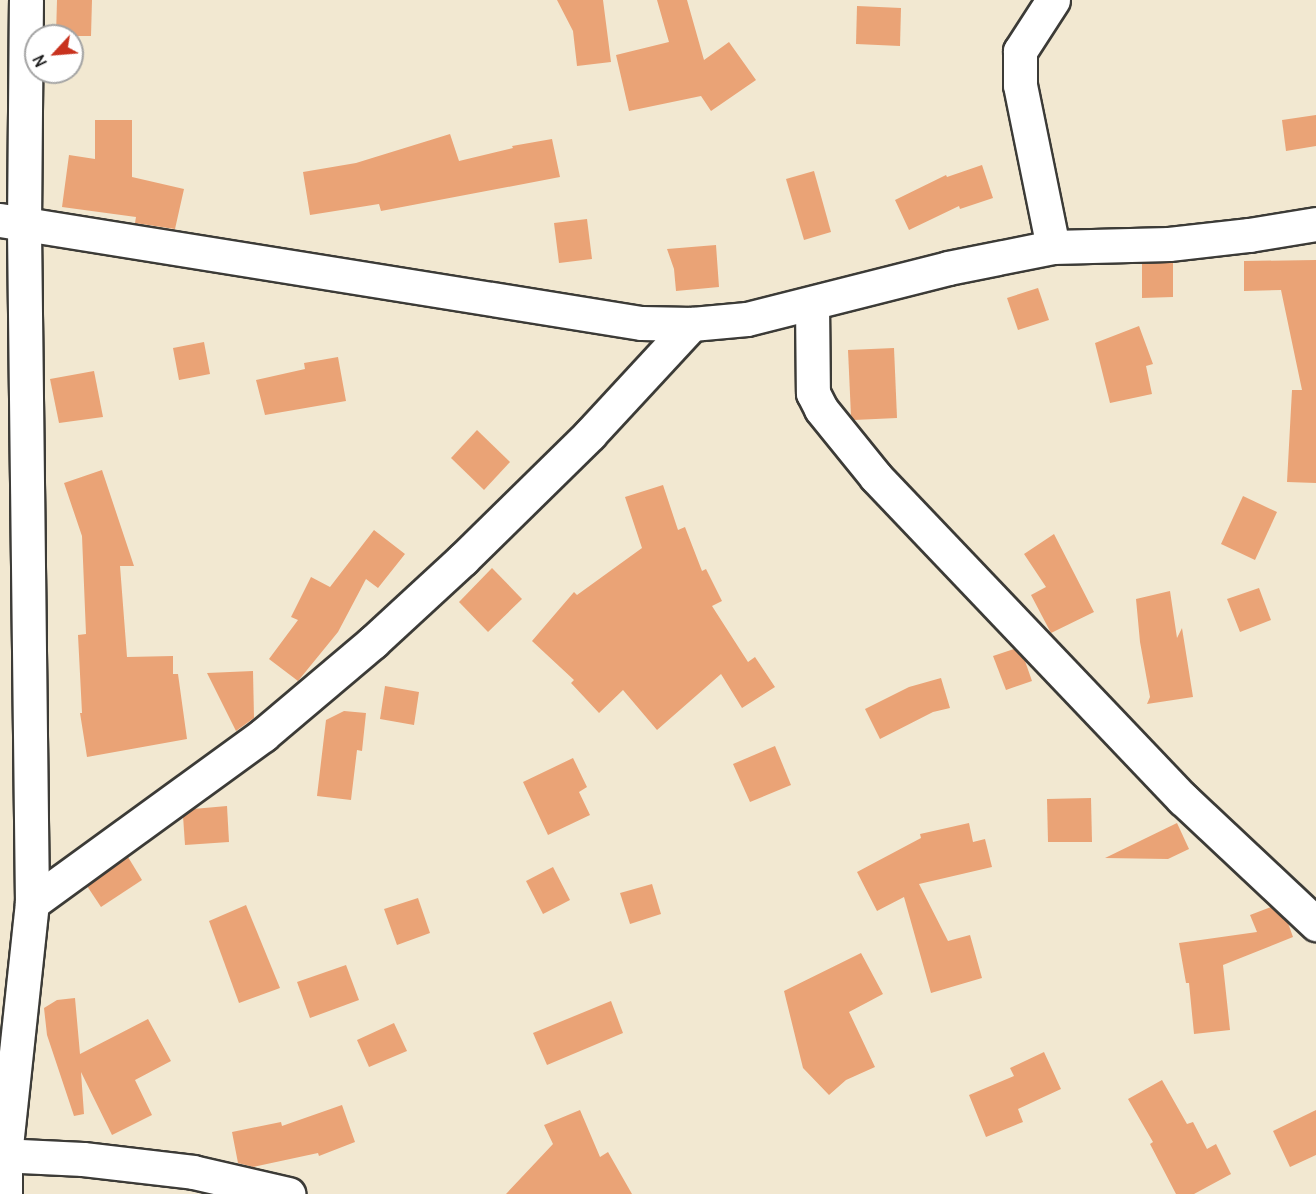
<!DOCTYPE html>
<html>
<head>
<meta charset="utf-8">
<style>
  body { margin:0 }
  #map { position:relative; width:1316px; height:1194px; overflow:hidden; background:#f2e8d1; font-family:Delius,sans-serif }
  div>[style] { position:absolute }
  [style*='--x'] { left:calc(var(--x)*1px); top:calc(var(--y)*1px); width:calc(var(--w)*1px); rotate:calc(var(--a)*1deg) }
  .building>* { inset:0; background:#eaa376 }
  .roads { filter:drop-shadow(2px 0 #3c3b37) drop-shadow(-2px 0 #3c3b37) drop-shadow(0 2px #3c3b37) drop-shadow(0 -2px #3c3b37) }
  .minor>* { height:33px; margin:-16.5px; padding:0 16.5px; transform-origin:16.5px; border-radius:16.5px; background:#fff }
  span { translate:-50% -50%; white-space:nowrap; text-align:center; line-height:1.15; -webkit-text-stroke:4.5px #fff; paint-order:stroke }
  .north { position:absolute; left:24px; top:24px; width:60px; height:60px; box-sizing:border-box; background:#fff; border:2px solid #a4a4a4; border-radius:50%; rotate:244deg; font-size:16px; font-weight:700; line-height:24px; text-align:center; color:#1c1c1c }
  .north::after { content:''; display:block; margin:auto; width:21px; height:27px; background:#c8321e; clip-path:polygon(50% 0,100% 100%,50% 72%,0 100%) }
</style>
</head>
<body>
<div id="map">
  <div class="building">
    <div style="clip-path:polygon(57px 0,92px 0,91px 36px,56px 36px)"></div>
    <div style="clip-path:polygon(557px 0,603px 0,611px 62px,577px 66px,573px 31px)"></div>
    <div style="clip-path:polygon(657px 0,687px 0,704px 60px,729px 42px,756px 80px,711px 111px,701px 96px,629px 111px,616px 55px,669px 42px)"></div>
    <div style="clip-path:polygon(857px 6px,901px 8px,900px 46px,856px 44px)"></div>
    <div style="clip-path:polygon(1316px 115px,1316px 146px,1286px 151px,1282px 120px)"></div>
    <div style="clip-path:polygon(95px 120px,132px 120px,132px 177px,184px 189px,175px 229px,135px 223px,136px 217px,62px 207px,69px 155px,95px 159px)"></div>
    <div style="clip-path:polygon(450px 134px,459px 161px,513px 148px,512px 146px,552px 139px,560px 177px,381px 211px,379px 204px,310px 215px,303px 172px,356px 163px)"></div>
    <div style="clip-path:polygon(982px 165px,993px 198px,960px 209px,959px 206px,909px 230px,895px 200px,946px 175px,947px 177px)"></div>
    <div style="clip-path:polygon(814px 171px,831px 232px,804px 240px,786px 179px)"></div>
    <div style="clip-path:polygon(587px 219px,592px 259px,559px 263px,554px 223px)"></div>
    <div style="clip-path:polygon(716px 245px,719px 287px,676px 291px,674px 269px,667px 249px)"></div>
    <div style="clip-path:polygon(1316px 260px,1316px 483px,1287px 482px,1292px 390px,1302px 390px,1281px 290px,1244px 291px,1244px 261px)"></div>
    <div style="clip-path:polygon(1173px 262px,1173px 297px,1142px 298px,1142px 263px)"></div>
    <div style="clip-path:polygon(1038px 288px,1049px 320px,1018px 330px,1007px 298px)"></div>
    <div style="clip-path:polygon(1139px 326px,1153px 364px,1146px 366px,1152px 394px,1110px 403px,1095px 343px)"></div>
    <div style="clip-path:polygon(204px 342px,210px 374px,179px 380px,173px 348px)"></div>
    <div style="clip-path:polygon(894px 348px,897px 418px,854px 420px,851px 416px,848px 350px)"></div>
    <div style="clip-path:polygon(338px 357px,346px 401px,265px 415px,256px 380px,305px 369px,304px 363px)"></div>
    <div style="clip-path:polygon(94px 371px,103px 417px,59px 423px,50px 379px)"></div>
    <div style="clip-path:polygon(477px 430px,510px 462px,484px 490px,451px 458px)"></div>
    <div style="clip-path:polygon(102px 470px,134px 566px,120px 566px,127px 657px,173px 656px,173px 674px,178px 674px,187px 739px,87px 757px,80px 713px,82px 713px,78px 635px,86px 634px,82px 536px,64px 483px)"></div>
    <div style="clip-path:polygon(663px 485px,678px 530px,685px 527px,702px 571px,706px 569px,722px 601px,712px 606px,748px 662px,755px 657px,775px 687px,742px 708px,721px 674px,657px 730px,623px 690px,599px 713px,571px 683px,574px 680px,532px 641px,574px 592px,577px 595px,642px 548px,625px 497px)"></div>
    <div style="clip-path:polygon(1243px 496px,1277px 512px,1255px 560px,1221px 544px)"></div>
    <div style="clip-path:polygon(374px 530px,405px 554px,378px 588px,366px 579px,338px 632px,298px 681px,269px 659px,298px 620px,291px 617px,311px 577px,330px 587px)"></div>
    <div style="clip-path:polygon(1054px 534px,1094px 612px,1051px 633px,1031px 595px,1046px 587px,1024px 554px)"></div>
    <div style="clip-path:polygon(492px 568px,522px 599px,488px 632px,459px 602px)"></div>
    <div style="clip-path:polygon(1259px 588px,1271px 620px,1240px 632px,1227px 599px)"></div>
    <div style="clip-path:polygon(1170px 591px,1177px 638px,1182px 628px,1193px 697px,1147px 704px,1150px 697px,1140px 642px,1136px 599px)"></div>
    <div style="clip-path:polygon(1014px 649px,1025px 661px,1032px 681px,1006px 690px,993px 656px)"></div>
    <div style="clip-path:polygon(253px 671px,254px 718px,236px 731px,207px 673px)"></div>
    <div style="clip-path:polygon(941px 678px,950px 708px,933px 712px,880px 739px,865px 709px,909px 687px)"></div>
    <div style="clip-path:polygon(385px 686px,419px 692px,414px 725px,380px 719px)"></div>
    <div style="clip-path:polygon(344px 711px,366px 713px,362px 751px,357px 750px,351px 800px,317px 796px,326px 720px)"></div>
    <div style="clip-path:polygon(775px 746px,791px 785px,750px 802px,733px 764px)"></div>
    <div style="clip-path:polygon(573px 758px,587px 787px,579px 792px,590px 815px,548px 835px,523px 782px)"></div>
    <div style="clip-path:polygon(1091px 798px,1092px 842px,1048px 842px,1047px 799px)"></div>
    <div style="clip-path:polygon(227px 806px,229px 842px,185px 845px,183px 816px,193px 809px)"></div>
    <div style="clip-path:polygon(969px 823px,973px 842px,985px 839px,992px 867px,919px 884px,948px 941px,970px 935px,982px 978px,931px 993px,904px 897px,877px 911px,857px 872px,921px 838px,920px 834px)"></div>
    <div style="clip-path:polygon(1177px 823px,1189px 849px,1168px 859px,1105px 858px)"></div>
    <div style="clip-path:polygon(128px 857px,142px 880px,101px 907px,87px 886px)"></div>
    <div style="clip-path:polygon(553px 867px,570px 900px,543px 914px,526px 881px)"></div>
    <div style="clip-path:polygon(652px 884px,661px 914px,630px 924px,620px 893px)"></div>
    <div style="clip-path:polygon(418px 898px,430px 933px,397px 945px,384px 909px)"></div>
    <div style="clip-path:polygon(246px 905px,280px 988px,239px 1003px,209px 921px)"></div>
    <div style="clip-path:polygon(1271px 907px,1288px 923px,1293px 937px,1223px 965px,1230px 1030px,1194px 1034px,1189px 983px,1186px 983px,1179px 943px,1257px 932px,1250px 915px)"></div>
    <div style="clip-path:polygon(861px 953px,883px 994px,849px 1012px,875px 1067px,846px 1080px,829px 1095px,803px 1068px,784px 991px)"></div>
    <div style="clip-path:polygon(346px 965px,359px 1000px,310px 1018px,297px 982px)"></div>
    <div style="clip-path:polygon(75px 998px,80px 1054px,148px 1019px,171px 1061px,135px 1080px,152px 1115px,112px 1135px,81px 1072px,84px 1114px,74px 1116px,47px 1035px,44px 1008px,57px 1000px)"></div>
    <div style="clip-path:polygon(611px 1001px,623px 1033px,547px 1065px,533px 1033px)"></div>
    <div style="clip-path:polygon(394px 1023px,407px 1051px,369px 1067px,357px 1040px)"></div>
    <div style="clip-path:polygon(1044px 1052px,1061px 1089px,1018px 1109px,1023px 1122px,986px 1137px,969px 1095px,1014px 1076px,1010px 1068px)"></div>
    <div style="clip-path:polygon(1162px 1080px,1187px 1124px,1193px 1122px,1207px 1149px,1216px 1144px,1231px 1174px,1194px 1194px,1176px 1194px,1150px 1144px,1153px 1142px,1128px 1099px)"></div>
    <div style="clip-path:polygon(342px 1105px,355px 1142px,319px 1156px,318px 1153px,253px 1167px,238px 1163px,232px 1132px,281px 1122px,282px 1126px)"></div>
    <div style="clip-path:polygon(580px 1110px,600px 1157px,608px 1152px,632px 1194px,506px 1194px,553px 1144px,544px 1125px)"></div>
    <div style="clip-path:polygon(1316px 1110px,1316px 1155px,1290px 1167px,1273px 1131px)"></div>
  </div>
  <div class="roads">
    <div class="minor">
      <div style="--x:1053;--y:0;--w:61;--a:122.9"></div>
      <div style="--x:1020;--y:51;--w:34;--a:90"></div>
      <div style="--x:1020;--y:85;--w:165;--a:78.5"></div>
      <div style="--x:0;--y:220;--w:649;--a:9.13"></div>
      <div style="--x:641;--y:323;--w:51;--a:1.1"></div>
      <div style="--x:692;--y:324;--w:55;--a:-5.2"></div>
      <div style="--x:747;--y:319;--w:207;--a:-14.2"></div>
      <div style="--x:948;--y:268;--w:107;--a:-11.3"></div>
      <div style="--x:1053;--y:247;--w:116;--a:-1.5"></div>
      <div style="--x:1169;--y:244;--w:81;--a:-6.4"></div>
      <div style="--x:1249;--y:235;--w:68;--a:-9.3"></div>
      <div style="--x:812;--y:304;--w:89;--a:89.4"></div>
      <div style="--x:813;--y:393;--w:18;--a:63"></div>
      <div style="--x:821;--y:409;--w:87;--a:51"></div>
      <div style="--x:876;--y:477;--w:445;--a:46.4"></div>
      <div style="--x:1183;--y:799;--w:183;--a:43.2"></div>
      <div style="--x:32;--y:903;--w:286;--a:-36"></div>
      <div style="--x:263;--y:735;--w:144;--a:-40.2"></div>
      <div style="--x:373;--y:642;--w:122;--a:-42.7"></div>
      <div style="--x:463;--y:559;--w:178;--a:-44.5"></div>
      <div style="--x:590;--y:434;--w:150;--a:-47.2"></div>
      <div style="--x:0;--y:1155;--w:83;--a:2.8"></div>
      <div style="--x:83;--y:1159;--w:111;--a:6.7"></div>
      <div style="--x:193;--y:1172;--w:98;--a:13"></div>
      <div style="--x:5;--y:1194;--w:39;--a:-90"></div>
      <div style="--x:5;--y:1155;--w:253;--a:-83.9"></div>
      <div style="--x:32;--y:903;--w:677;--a:-90.68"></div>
      <div style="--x:24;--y:226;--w:226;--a:-89.5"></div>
    </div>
  </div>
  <div class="north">N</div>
</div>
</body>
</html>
